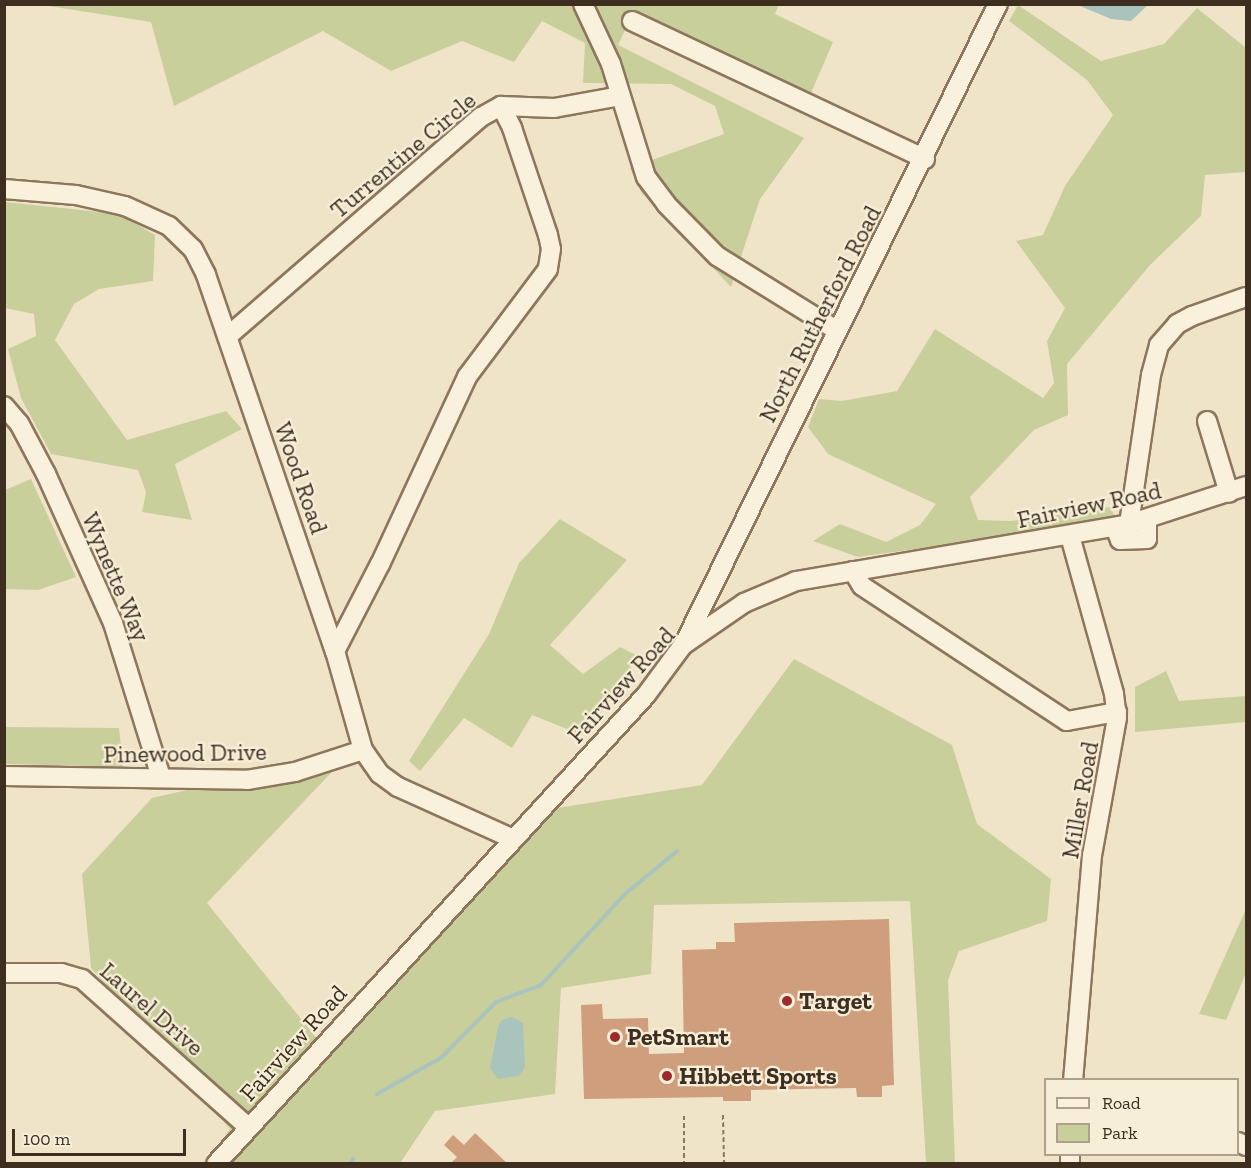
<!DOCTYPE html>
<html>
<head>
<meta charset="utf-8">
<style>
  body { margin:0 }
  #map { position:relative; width:1251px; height:1168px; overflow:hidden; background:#f0e4c8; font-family:"Zilla Slab",serif }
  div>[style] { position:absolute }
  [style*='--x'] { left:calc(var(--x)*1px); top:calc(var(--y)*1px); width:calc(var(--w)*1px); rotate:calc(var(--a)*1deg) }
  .green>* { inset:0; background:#c9cf9b }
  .water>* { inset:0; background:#a9c4bc }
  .stream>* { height:4px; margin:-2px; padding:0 2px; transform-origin:2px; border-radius:2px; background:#a9c4bc }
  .building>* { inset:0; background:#cf9f7d }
  .path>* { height:2px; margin-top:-1px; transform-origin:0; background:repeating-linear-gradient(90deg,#8d765c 0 4.5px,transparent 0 7.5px) }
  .roads { filter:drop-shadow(2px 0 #8d765c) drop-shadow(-2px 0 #8d765c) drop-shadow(0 2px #8d765c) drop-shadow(0 -2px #8d765c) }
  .minor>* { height:18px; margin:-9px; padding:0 9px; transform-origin:9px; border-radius:9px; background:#faf1dc }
  .dots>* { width:16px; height:16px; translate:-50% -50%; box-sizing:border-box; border:3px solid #f7eed8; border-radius:50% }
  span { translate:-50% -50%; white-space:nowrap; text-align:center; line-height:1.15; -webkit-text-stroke:4.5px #f7eed8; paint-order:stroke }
  .street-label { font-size:24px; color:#3d2e20 }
  .poi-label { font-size:24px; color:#3d2e20; font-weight:700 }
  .left { translate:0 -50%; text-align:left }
  .frame { position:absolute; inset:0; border:6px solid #3d2e20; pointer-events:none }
  .legend { position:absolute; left:1044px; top:1078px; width:195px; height:78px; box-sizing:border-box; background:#f7eed8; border:2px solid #ada18e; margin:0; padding:8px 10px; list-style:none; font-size:18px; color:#3d2e20 }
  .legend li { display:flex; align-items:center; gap:12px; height:30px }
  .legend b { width:30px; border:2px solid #ada18e }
  .scale { position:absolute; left:12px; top:1129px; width:174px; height:27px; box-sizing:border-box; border:3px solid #3d2e20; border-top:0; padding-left:8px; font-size:18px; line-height:21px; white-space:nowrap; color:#3d2e20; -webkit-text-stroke:4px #f7eed8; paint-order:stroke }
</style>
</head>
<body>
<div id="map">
  <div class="green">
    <div style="clip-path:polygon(779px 4px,775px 14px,833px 42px,811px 93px,634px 11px,618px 45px,804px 138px,760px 199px,731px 287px,641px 192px,630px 168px,724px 134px,715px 106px,671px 84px,583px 83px,585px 43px,542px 21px,514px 62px,462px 41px,391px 71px,323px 31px,174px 106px,151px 22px,42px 5px)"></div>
    <div style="clip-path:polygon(1018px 5px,1101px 61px,1164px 44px,1197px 8px,1246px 48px,1246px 172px,1205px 175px,1201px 216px,1150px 265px,1067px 364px,1068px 415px,1034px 430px,970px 497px,978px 520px,1011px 521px,1111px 507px,1116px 521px,858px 557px,813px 541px,840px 524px,886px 542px,920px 525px,936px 504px,828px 454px,808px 427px,819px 399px,842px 401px,897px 391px,935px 329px,1043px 398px,1054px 383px,1047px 341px,1065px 308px,1016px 241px,1043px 235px,1065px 186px,1113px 115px,1087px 80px,1009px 21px)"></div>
    <div style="clip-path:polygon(5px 202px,119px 214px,155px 235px,153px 281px,99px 289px,74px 304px,55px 340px,127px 440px,226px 411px,242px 429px,175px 464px,192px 520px,142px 512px,146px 492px,138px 470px,51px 454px,21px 398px,8px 349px,36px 336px,34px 314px,5px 308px)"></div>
    <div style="clip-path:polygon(31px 479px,76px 577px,38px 590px,5px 589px,5px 490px)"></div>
    <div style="clip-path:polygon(560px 519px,627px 560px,550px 645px,583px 674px,620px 647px,638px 656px,612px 699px,582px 735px,532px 715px,512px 748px,464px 718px,420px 771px,409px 761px,489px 634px,519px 563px)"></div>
    <div style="clip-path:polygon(794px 659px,952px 745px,977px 824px,1051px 879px,1047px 921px,959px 951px,948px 980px,955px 1163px,926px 1163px,910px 901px,654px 905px,651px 974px,561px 988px,555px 1094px,435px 1111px,400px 1163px,205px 1164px,230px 1129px,91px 968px,82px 874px,152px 798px,350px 753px,207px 903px,323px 1046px,545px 810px,702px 785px)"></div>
    <div style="clip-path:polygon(1166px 671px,1179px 701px,1246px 696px,1246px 722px,1135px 732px,1135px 687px)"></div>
    <div style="clip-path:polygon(5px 727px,119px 728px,123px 767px,5px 764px)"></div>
    <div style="clip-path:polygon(1246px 909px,1246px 973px,1226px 1020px,1199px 1014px)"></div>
  </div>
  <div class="water">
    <div style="clip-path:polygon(1078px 5px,1148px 4px,1148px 5px,1131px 21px,1111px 19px)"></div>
    <div style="clip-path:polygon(512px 1017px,523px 1023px,525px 1067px,519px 1076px,498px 1079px,490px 1068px,498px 1027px,502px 1020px)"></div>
  </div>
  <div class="stream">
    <div style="--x:377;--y:1094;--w:75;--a:-29.6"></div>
    <div style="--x:442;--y:1057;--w:77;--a:-45.5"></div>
    <div style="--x:496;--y:1002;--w:48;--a:-20.7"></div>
    <div style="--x:541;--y:985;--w:122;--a:-47.3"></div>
    <div style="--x:624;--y:895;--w:69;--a:-39.7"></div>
    <div style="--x:350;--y:1164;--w:6;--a:-59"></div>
  </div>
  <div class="building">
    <div style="clip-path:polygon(889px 919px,894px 1085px,882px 1086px,882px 1097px,857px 1097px,856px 1088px,751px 1090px,751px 1101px,723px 1101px,723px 1097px,584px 1099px,581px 1005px,602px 1004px,603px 1019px,648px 1018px,649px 1054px,684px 1053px,682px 950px,716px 949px,716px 942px,735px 942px,734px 923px)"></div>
    <div style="clip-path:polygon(475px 1133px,508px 1164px,450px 1164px,457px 1157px,444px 1145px,453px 1135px,464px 1145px)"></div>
  </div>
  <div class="path">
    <div style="--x:723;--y:1115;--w:49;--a:88.8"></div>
    <div style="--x:684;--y:1116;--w:48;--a:90"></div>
  </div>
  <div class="roads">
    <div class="minor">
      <div style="--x:583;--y:4;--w:66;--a:65"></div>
      <div style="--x:611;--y:64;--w:118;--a:72.8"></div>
      <div style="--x:646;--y:177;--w:34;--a:53"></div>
      <div style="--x:666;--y:204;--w:73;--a:45.6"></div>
      <div style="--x:717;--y:256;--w:142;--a:31.8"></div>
      <div style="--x:632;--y:21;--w:324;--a:25.2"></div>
      <div style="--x:501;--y:106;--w:53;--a:2.2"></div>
      <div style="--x:554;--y:108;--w:67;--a:-10.3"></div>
      <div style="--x:4;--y:189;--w:72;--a:4.8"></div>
      <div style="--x:76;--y:195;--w:50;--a:12.7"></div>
      <div style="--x:125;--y:206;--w:48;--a:24.4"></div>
      <div style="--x:169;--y:226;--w:33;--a:44"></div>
      <div style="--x:193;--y:249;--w:29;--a:63"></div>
      <div style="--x:206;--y:275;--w:398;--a:71.1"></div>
      <div style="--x:335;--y:651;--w:103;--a:74.2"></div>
      <div style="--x:363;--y:750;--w:29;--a:55"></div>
      <div style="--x:380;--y:774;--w:22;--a:36"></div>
      <div style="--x:398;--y:787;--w:126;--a:24.3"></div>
      <div style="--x:228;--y:336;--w:335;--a:-40.9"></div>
      <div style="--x:481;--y:117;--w:23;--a:-29"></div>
      <div style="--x:501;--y:106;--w:25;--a:63"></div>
      <div style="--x:512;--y:128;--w:113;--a:71.4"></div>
      <div style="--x:548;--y:235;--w:14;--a:78"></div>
      <div style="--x:551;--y:249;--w:20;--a:99"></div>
      <div style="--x:548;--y:269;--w:135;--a:126.9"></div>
      <div style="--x:467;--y:377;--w:206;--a:114.9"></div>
      <div style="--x:380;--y:564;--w:98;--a:117.3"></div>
      <div style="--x:4;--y:406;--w:23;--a:49"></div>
      <div style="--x:19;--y:423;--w:58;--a:62.1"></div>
      <div style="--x:46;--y:474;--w:163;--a:65.8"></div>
      <div style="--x:113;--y:623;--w:161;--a:72.7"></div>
      <div style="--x:1207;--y:421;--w:75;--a:73"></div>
      <div style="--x:1129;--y:524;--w:151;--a:-81.6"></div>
      <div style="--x:1151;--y:375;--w:31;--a:-75"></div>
      <div style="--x:1159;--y:345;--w:28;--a:-49"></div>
      <div style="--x:1177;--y:324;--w:17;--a:-28"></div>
      <div style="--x:1192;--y:316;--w:57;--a:-19.4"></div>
      <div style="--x:1115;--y:527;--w:14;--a:69"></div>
      <div style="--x:1120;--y:540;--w:27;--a:-2"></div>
      <div style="--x:1147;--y:539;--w:20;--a:-90"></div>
      <div style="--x:1070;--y:536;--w:164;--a:74.4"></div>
      <div style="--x:1114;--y:694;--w:24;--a:83"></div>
      <div style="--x:1117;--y:718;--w:139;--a:100.3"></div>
      <div style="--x:1092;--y:855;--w:226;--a:94.8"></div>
      <div style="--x:853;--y:571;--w:17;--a:59"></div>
      <div style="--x:862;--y:586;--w:245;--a:33.4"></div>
      <div style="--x:1067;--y:721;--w:51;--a:-10.2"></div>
      <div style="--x:684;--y:644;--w:713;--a:-63.87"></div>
      <div style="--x:4;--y:776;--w:243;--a:0.9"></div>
      <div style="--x:247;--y:780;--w:49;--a:-9.5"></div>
      <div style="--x:295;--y:772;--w:71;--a:-17.9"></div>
      <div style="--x:4;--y:973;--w:57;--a:0"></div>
      <div style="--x:61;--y:973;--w:22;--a:16"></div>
      <div style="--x:82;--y:979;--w:222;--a:41.7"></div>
      <div style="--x:1238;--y:1142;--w:9;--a:27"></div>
      <div style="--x:216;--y:1164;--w:636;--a:-47.48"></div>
      <div style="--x:646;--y:695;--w:62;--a:-53.5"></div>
      <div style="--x:683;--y:645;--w:74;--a:-34.5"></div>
      <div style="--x:744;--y:603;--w:56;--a:-22.9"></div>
      <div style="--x:796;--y:581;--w:338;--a:-9.7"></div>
      <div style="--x:1129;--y:524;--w:123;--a:-18"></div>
      <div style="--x:1070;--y:1164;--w:10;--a:-90"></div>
    </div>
  </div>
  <div class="dots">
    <div style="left:787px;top:1001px;background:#9e2a2b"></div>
    <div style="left:615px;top:1037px;background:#9e2a2b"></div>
    <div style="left:667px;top:1076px;background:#9e2a2b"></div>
  </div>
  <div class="street-label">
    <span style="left:403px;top:155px;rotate:-40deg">Turrentine Circle</span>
    <span style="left:820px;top:314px;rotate:-63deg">North Rutherford Road</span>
    <span style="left:301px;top:478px;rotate:71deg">Wood Road</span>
    <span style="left:1089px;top:505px;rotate:-12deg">Fairview Road</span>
    <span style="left:116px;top:577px;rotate:67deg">Wynette Way</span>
    <span style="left:621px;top:685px;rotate:-48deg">Fairview Road</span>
    <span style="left:185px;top:753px;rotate:-1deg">Pinewood Drive</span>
    <span style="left:1080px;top:800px;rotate:-80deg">Miller Road</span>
    <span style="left:152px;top:1009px;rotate:41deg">Laurel Drive</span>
    <span style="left:293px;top:1043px;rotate:-48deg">Fairview Road</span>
  </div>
  <div class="poi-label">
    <span class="left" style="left:799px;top:1001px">Target</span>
    <span class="left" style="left:627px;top:1037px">PetSmart</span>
    <span class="left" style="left:679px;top:1076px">Hibbett Sports</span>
  </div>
  <div class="frame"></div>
  <ul class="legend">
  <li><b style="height:8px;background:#faf1dc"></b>Road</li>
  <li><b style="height:16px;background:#c9cf9b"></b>Park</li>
  </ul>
  <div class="scale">100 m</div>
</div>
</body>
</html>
